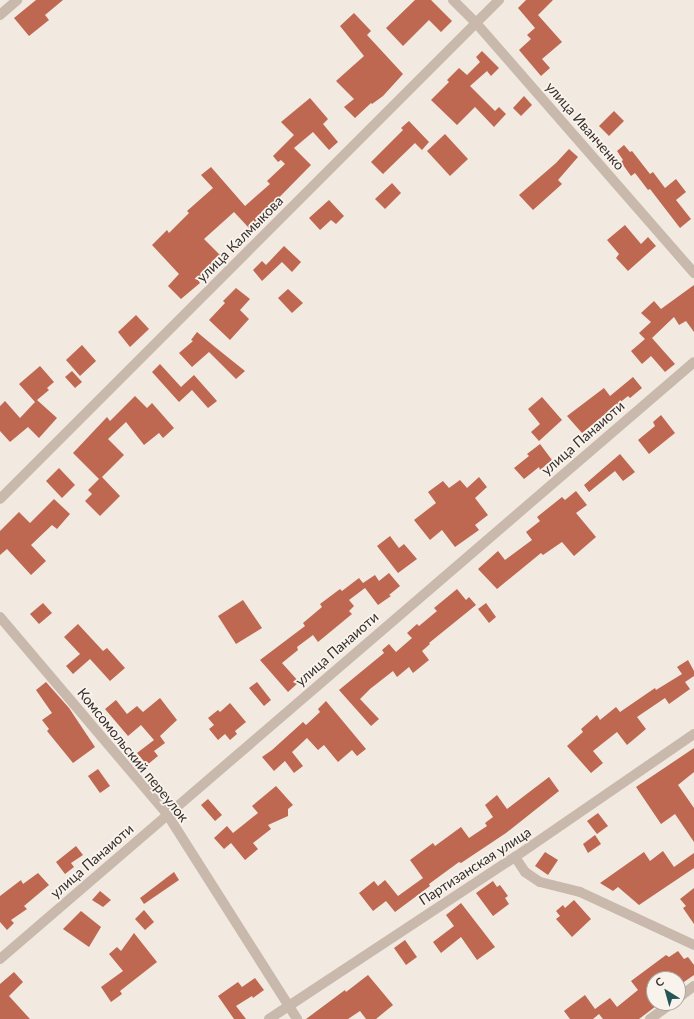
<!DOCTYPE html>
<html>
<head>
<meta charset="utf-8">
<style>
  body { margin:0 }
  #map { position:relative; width:694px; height:1019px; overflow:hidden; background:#f2e9e0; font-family:Lato,sans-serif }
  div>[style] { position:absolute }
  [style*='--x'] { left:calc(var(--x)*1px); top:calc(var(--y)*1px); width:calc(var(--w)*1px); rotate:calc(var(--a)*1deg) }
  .building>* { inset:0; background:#be6852 }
  .minor>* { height:10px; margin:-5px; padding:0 5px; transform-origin:5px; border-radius:5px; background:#c9b9ad }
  span { translate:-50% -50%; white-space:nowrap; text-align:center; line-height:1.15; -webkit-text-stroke:3.5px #f9f3ed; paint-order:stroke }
  .street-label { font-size:14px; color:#382f2b }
  .north { position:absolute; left:646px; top:971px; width:40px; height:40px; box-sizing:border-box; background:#f9f3ed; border:1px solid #aca59f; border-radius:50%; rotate:323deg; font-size:11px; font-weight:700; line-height:16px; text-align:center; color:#382f2b }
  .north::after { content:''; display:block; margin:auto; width:14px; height:18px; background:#235657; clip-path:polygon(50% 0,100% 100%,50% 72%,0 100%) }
</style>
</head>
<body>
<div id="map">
  <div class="building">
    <div style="clip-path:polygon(36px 0,63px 0,45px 15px,49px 20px,29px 36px,14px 18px)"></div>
    <div style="clip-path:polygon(415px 0,431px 0,452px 21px,441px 32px,429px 20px,403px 46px,386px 28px)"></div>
    <div style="clip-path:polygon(526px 0,553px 0,538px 15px,562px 42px,542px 59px,550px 68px,541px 76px,519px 50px,531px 39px,527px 35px,535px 28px,518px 8px)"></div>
    <div style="clip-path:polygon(354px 13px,371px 31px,367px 35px,403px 74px,383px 96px,372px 104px,371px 103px,355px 118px,344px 107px,354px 99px,336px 81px,364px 56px,340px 26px)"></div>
    <div style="clip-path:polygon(482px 51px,499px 68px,491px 76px,487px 71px,470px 86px,495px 111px,499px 107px,506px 114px,494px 127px,475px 107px,457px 125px,431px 100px,449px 82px,447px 80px,459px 68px,467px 75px,480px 62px,476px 57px)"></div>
    <div style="clip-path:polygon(524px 96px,532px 105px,521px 116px,513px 108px)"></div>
    <div style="clip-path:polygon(310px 98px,328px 119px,323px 124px,338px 142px,329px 150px,313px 132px,294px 148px,311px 165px,249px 228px,234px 212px,204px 239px,221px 256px,198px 280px,200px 283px,181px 299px,168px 286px,179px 274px,152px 245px,167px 230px,169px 233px,189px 213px,187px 211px,213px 188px,201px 175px,211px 167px,245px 206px,270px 184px,267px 181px,285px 164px,281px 160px,278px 162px,273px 156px,294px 135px,281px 122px)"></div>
    <div style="clip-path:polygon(614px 111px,624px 121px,609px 136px,599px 126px)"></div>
    <div style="clip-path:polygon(409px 121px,429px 142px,422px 150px,415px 143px,383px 174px,371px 162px,403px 130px,401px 128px)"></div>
    <div style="clip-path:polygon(445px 134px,468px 159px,450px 176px,427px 151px)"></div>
    <div style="clip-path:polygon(624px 145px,630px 152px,632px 151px,650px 174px,653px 172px,665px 188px,676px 179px,686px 192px,676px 200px,691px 219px,680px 228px,650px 189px,648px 190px,635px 173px,631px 176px,621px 162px,623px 160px,617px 151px)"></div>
    <div style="clip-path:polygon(569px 149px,578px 157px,558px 180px,562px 184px,533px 210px,519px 195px,556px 163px)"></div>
    <div style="clip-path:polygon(392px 183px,401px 193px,385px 209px,375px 199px)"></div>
    <div style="clip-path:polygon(329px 200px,344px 216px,336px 224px,331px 220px,320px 230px,309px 218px)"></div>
    <div style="clip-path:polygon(625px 225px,641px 244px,648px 237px,656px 246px,628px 271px,616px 258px,619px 254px,607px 240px)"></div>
    <div style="clip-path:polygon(284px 246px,301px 262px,292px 272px,282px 262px,262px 281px,253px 270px,262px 261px,266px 265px)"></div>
    <div style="clip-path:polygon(694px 285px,694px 332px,686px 321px,679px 325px,674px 317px,652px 338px,675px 364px,665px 372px,651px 356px,642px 364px,631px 351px,645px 339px,639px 333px,651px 322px,641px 313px,654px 301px,661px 309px)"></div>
    <div style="clip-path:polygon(236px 288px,250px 299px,240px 310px,249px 319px,230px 340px,209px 320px,225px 303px,223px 301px)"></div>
    <div style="clip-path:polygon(288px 289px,303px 303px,292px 313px,278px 298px)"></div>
    <div style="clip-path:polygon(136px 315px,149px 329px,130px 347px,118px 332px)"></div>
    <div style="clip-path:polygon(197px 332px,215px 347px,245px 371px,236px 379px,209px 352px,192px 367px,179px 353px,193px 341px,191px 340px)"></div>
    <div style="clip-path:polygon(82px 345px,96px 361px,80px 376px,66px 360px)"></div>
    <div style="clip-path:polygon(160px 364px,181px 387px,194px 375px,217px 401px,208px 408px,192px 390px,179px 402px,152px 372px)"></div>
    <div style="clip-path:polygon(40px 366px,54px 382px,47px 388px,49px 390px,37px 400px,57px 418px,39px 438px,28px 427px,10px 442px,0 431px,0 406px,5px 401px,20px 418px,35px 402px,19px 384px)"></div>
    <div style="clip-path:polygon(72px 371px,82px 382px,75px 388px,65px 377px)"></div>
    <div style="clip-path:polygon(633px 377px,642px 388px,630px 398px,628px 396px,582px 433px,567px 416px,604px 388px,610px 396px)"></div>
    <div style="clip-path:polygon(135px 396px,147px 408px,152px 403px,174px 428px,163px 438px,159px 433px,144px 445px,126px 422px,108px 439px,124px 455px,102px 477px,120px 496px,100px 516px,85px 501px,92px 494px,88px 490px,99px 479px,73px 453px,107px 417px,110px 421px)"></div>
    <div style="clip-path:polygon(542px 397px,562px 420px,539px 441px,531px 432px,540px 424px,528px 409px)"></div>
    <div style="clip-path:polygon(661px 415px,675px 433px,649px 454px,638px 440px,655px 426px,653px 422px)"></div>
    <div style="clip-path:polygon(540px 444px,552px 460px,540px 470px,539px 467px,524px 479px,514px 468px,529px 456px,527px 454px)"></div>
    <div style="clip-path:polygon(620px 454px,635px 472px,623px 481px,615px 471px,589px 492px,584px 485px)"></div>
    <div style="clip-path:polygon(59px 468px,75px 485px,62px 498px,46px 481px)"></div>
    <div style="clip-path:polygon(479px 477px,487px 487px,475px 498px,488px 515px,475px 525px,479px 530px,455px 547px,442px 530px,430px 540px,414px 520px,436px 503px,428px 492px,443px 481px,449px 488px,460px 480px,467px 488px)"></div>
    <div style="clip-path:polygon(576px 491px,587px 505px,576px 513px,596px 537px,574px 556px,562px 542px,543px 555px,541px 553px,497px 589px,478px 569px,498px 551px,505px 560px,532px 540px,526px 532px,540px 521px,537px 517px,562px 497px,565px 500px)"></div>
    <div style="clip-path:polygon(54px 499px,70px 514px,57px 529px,52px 525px,31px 545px,46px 561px,31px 575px,7px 549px,0 555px,0 531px,19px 512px,30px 523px)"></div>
    <div style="clip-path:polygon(390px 536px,399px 548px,404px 544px,417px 559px,398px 573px,377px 546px)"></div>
    <div style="clip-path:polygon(389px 573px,400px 586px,389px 595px,391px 596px,378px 605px,365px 588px,349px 600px,354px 606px,349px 611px,352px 614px,318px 642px,313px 635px,297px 647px,298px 650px,282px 663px,299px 682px,288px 692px,260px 660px,305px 626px,303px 623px,322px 607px,320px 604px,340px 589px,342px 591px,359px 578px,363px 583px,375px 575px,379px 581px)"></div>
    <div style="clip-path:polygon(457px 589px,466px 600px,469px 597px,476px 605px,429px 643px,430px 644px,422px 651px,429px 660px,413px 673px,409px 667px,397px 677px,393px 671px,370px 689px,360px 699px,379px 719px,371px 726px,339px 690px,384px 653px,382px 650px,389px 644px,396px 652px,412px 638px,407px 633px,417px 624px,419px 626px,437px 611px,434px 608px)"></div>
    <div style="clip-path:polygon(243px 600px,262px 628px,236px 644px,218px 616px)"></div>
    <div style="clip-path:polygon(43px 603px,52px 613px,39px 624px,30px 614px)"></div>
    <div style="clip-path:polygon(486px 603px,496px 617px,489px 623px,478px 609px)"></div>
    <div style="clip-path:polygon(78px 624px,103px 651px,107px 648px,125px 668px,110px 681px,90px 659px,73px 674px,66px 666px,80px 654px,64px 637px)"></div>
    <div style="clip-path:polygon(688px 660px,694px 671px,694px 676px,685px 682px,690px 689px,669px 704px,665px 698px,637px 717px,646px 729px,627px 745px,617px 732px,593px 751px,603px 763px,591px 773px,567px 746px,583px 732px,581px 729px,597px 715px,600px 720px,616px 707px,620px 712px,655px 688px,656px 690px,682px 674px,677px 667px)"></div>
    <div style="clip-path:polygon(46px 682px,69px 708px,95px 747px,73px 763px,47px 731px,49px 729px,42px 720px,52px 713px,36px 690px)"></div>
    <div style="clip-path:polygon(257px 682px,271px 700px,264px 706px,249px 688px)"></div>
    <div style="clip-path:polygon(160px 698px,177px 720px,160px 736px,165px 743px,154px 751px,158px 756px,147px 765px,137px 753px,154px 740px,141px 725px,128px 736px,105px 709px,116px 700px,127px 714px,137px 706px,143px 712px)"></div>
    <div style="clip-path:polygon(326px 701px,366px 749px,357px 756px,352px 750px,338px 762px,324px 745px,318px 750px,307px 738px,292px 752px,303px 766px,294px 773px,285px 761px,274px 771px,262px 757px,272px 750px,303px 722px,306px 725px,320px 712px,318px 709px)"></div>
    <div style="clip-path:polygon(230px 703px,246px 722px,235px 731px,237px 734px,230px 740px,225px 734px,218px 740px,209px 729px,214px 725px,208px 718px,218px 710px,220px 712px)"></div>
    <div style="clip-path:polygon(694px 748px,694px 772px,678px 785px,694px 808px,694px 842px,675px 814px,661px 824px,636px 787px)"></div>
    <div style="clip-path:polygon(98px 769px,110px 786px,100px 793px,88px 776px)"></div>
    <div style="clip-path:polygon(549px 777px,559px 791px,506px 833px,461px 863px,459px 862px,429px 884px,430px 886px,395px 912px,386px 901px,373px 911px,359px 893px,374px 881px,378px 886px,385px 880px,398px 896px,423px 878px,410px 860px,433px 843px,435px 846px,461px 827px,469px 838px,487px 826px,485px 823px,493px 817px,485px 805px,497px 795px,507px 809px)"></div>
    <div style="clip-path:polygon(276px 786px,293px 805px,288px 809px,288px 816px,268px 825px,271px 829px,253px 843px,258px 849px,245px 860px,231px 843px,224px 849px,214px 838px,227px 826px,233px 833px,258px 813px,252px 806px)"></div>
    <div style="clip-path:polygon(208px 799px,222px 815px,215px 821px,201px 805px)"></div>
    <div style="clip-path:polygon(598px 813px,608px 826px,597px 834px,587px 821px)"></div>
    <div style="clip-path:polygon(595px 835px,601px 844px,588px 853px,583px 844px)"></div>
    <div style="clip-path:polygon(76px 846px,83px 855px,71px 863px,74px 867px,65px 874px,56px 862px)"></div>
    <div style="clip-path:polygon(663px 851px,674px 867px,694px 853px,694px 868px,639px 905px,618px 887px,613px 891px,600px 883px,644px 852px,650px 861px)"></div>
    <div style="clip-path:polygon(545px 852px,558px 860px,548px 875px,535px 866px)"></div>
    <div style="clip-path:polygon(174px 872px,179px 880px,144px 904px,140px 898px)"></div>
    <div style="clip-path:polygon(38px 873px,49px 885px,24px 906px,27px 909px,11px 920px,14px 923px,7px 930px,0 922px,0 896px,21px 880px,23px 884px)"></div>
    <div style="clip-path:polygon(493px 881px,497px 887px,500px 885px,508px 896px,505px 898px,509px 904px,493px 916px,476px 893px)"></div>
    <div style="clip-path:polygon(694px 888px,694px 924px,683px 908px,686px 906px,680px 899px)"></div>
    <div style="clip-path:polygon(100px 891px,111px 900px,103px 907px,92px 900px)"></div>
    <div style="clip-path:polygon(574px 900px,591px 919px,572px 937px,556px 919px,560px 916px,556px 911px,563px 905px,565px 908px)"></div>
    <div style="clip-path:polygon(461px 903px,495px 947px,477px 960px,461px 937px,441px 953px,433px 942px,454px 926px,446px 915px)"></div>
    <div style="clip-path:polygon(144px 910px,154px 922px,145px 930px,135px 919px)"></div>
    <div style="clip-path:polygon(81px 911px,101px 927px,89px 947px,63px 929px)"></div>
    <div style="clip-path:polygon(134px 933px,157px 962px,120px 991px,122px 994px,111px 1002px,101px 987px,123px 971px,109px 954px,117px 947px,121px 951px)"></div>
    <div style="clip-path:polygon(405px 940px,417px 957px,406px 965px,394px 948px)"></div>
    <div style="clip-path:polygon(678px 951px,684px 959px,688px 957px,694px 965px,694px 975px,678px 986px,678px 979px,654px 979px,654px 1003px,660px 1003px,639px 1019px,603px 1019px,599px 1014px,593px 1019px,570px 1019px,564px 1011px,585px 995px,595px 1009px,610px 998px,617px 1007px,638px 990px,631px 981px,666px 955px,669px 957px)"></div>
    <div style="clip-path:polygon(14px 972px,23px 982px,9px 996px,30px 1019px,0 1019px,0 984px)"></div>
    <div style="clip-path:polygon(368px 975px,393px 1005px,376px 1019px,366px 1019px,360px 1011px,348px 1019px,306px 1019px,345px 990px,346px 992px)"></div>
    <div style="clip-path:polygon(255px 978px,264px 990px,253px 998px,252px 996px,236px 1006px,246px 1019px,234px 1019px,218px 996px,238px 982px,242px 987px)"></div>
  </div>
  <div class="minor">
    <div style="--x:453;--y:0;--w:33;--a:45"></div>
    <div style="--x:476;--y:23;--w:332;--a:48.9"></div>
    <div style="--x:0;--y:15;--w:23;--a:-41"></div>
    <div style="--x:0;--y:499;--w:706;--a:-45"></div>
    <div style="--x:0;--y:617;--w:258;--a:49.7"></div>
    <div style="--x:167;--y:814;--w:243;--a:57.6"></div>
    <div style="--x:515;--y:857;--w:18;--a:56"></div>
    <div style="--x:525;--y:872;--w:18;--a:34"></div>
    <div style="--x:540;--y:882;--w:41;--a:14"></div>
    <div style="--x:580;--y:892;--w:126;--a:24.9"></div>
    <div style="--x:0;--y:959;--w:915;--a:-40.7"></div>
    <div style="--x:678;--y:998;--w:20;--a:-37"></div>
    <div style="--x:269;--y:1019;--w:295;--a:-33.4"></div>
    <div style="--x:515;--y:857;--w:217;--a:-34.5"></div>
    <div style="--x:650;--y:1019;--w:27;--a:-36"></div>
  </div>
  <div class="street-label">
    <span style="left:585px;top:126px;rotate:49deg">улица Иванченко</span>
    <span style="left:240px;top:239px;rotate:-45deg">улица Калмыкова</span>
    <span style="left:583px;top:438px;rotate:-41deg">улица Панаиоти</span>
    <span style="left:337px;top:649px;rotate:-41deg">улица Панаиоти</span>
    <span style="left:133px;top:755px;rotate:51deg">Комсомольский переулок</span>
    <span style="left:92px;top:861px;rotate:-41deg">улица Панаиоти</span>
    <span style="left:475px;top:866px;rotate:-33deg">Партизанская улица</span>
  </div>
  <div class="north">С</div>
</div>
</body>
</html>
